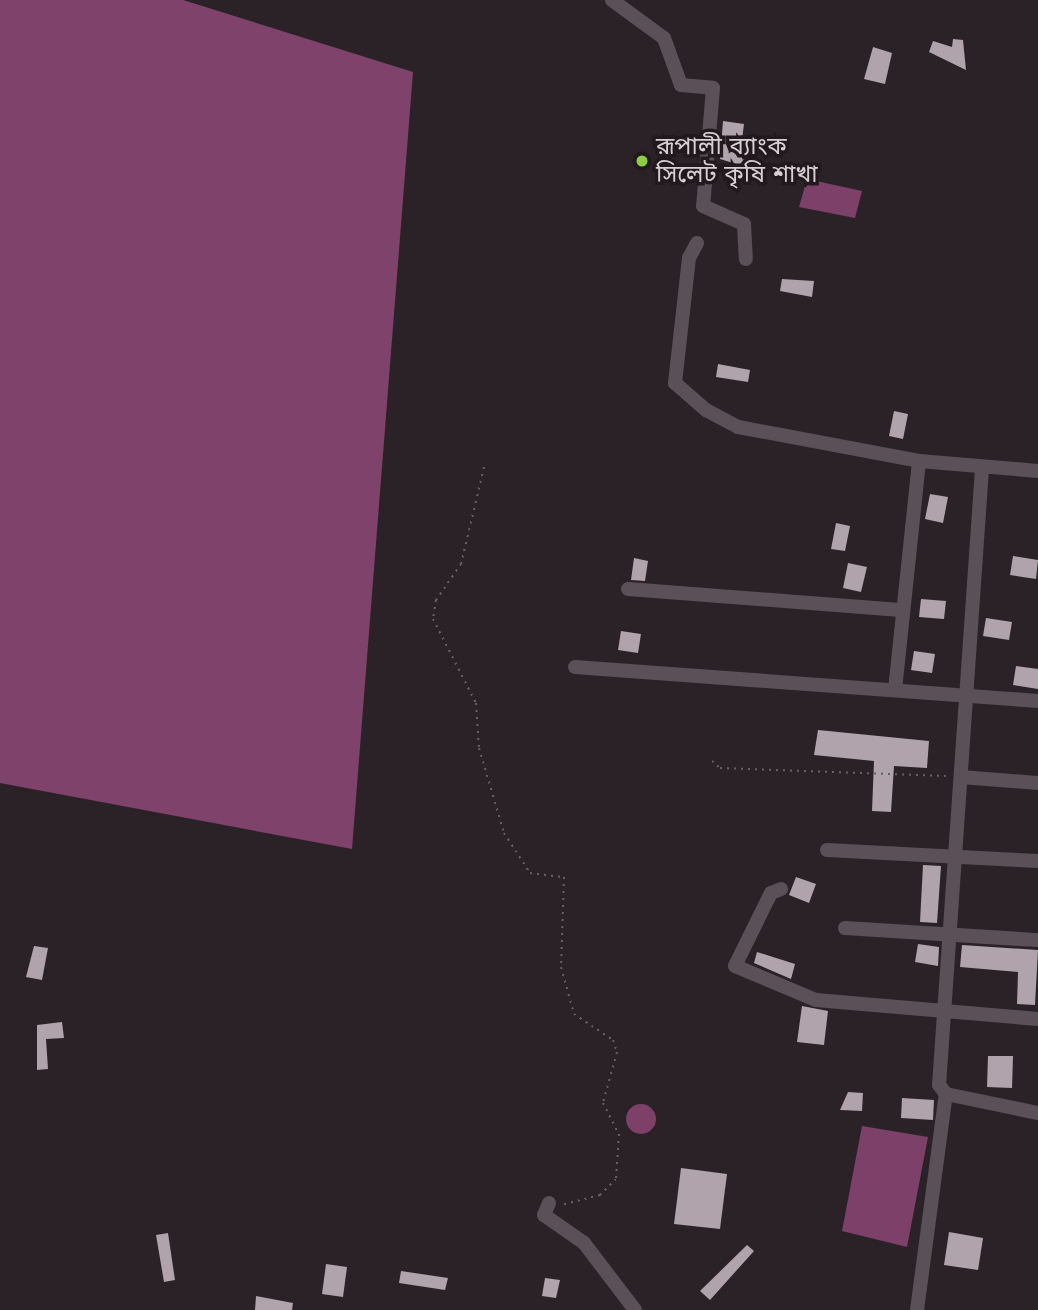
<!DOCTYPE html>
<html>
<head>
<meta charset="utf-8">
<style>
  body { margin:0 }
  #map { position:relative; width:1038px; height:1310px; overflow:hidden; background:#2b2228; font-family:"DejaVu Sans","Noto Sans Bengali",sans-serif }
  div>[style] { position:absolute }
  [style*='--x'] { left:calc(var(--x)*1px); top:calc(var(--y)*1px); width:calc(var(--w)*1px); rotate:calc(var(--a)*1deg) }
  .forest>* { inset:0; background:#7f426b }
  .water>* { inset:0; background:#7d4069 }
  .round { border-radius:50% }
  .building>* { inset:0; background:#b0a3ab }
  .path>* { height:2px; margin-top:-1px; transform-origin:0; background:repeating-linear-gradient(90deg,#685f65 0 2px,transparent 0 7px) }
  .minor>* { height:14px; margin:-7px; padding:0 7px; transform-origin:7px; border-radius:7px; background:#5b5057 }
  .dots>* { width:19px; height:19px; translate:-50% -50%; box-sizing:border-box; border:4px solid #22181e; border-radius:50% }
  span { translate:-50% -50%; white-space:nowrap; text-align:center; line-height:1.15; -webkit-text-stroke:7px #22181e; paint-order:stroke }
  .poi-label { font-size:24px; color:#d6cfd3 }
  .left { translate:0 -50%; text-align:left }
</style>
</head>
<body>
<div id="map">
  <div class="forest">
    <div style="clip-path:polygon(0 0,183px 0,413px 72px,352px 849px,0 783px)"></div>
  </div>
  <div class="water">
    <div style="clip-path:polygon(807px 179px,862px 191px,855px 218px,799px 207px)"></div>
    <div class="round" style="left:626px;top:1104px;width:30px;height:30px"></div>
    <div style="clip-path:polygon(862px 1126px,928px 1137px,907px 1247px,842px 1231px)"></div>
  </div>
  <div class="building">
    <div style="clip-path:polygon(953px 39px,963px 40px,966px 70px,929px 52px,933px 41px,952px 47px)"></div>
    <div style="clip-path:polygon(873px 47px,892px 53px,885px 84px,864px 79px)"></div>
    <div style="clip-path:polygon(723px 121px,744px 124px,742px 140px,758px 143px,753px 169px,720px 159px)"></div>
    <div style="clip-path:polygon(782px 279px,814px 281px,812px 297px,780px 291px)"></div>
    <div style="clip-path:polygon(718px 364px,750px 370px,748px 382px,716px 377px)"></div>
    <div style="clip-path:polygon(894px 411px,908px 414px,903px 439px,889px 436px)"></div>
    <div style="clip-path:polygon(930px 494px,948px 497px,943px 523px,925px 519px)"></div>
    <div style="clip-path:polygon(836px 523px,850px 526px,845px 551px,831px 549px)"></div>
    <div style="clip-path:polygon(1013px 556px,1038px 560px,1036px 579px,1010px 575px)"></div>
    <div style="clip-path:polygon(634px 558px,648px 561px,645px 581px,631px 580px)"></div>
    <div style="clip-path:polygon(848px 563px,867px 567px,861px 592px,843px 588px)"></div>
    <div style="clip-path:polygon(921px 599px,946px 601px,944px 619px,919px 617px)"></div>
    <div style="clip-path:polygon(986px 618px,1012px 622px,1009px 640px,983px 636px)"></div>
    <div style="clip-path:polygon(621px 631px,641px 634px,638px 653px,618px 650px)"></div>
    <div style="clip-path:polygon(914px 651px,935px 654px,932px 673px,911px 670px)"></div>
    <div style="clip-path:polygon(1016px 666px,1038px 669px,1038px 689px,1013px 685px)"></div>
    <div style="clip-path:polygon(818px 730px,929px 741px,927px 768px,894px 766px,891px 812px,872px 811px,874px 761px,814px 755px)"></div>
    <div style="clip-path:polygon(923px 865px,941px 866px,937px 923px,920px 922px)"></div>
    <div style="clip-path:polygon(796px 877px,816px 884px,809px 903px,789px 895px)"></div>
    <div style="clip-path:polygon(918px 944px,939px 947px,938px 966px,915px 962px)"></div>
    <div style="clip-path:polygon(962px 945px,1038px 950px,1035px 1005px,1017px 1004px,1018px 972px,960px 967px)"></div>
    <div style="clip-path:polygon(34px 946px,48px 948px,42px 980px,26px 977px)"></div>
    <div style="clip-path:polygon(757px 952px,795px 964px,791px 979px,754px 963px)"></div>
    <div style="clip-path:polygon(802px 1006px,828px 1011px,824px 1045px,797px 1042px)"></div>
    <div style="clip-path:polygon(62px 1022px,64px 1038px,46px 1039px,48px 1069px,37px 1070px,37px 1025px)"></div>
    <div style="clip-path:polygon(988px 1056px,1013px 1056px,1012px 1088px,987px 1087px)"></div>
    <div style="clip-path:polygon(848px 1092px,863px 1093px,862px 1111px,840px 1110px)"></div>
    <div style="clip-path:polygon(902px 1098px,934px 1100px,933px 1120px,901px 1118px)"></div>
    <div style="clip-path:polygon(681px 1168px,727px 1174px,720px 1229px,674px 1224px)"></div>
    <div style="clip-path:polygon(949px 1232px,983px 1238px,978px 1270px,944px 1265px)"></div>
    <div style="clip-path:polygon(168px 1233px,175px 1280px,164px 1282px,156px 1235px)"></div>
    <div style="clip-path:polygon(747px 1245px,754px 1251px,710px 1300px,700px 1291px)"></div>
    <div style="clip-path:polygon(326px 1264px,347px 1267px,343px 1297px,322px 1294px)"></div>
    <div style="clip-path:polygon(401px 1271px,448px 1278px,445px 1290px,399px 1283px)"></div>
    <div style="clip-path:polygon(545px 1278px,560px 1280px,556px 1298px,542px 1296px)"></div>
    <div style="clip-path:polygon(256px 1296px,293px 1303px,292px 1310px,255px 1310px)"></div>
  </div>
  <div class="path">
    <div style="--x:484;--y:467;--w:100;--a:103.3"></div>
    <div style="--x:461;--y:564;--w:44;--a:124.8"></div>
    <div style="--x:436;--y:600;--w:19;--a:99"></div>
    <div style="--x:433;--y:619;--w:94;--a:62.9"></div>
    <div style="--x:476;--y:703;--w:45;--a:86.2"></div>
    <div style="--x:479;--y:748;--w:89;--a:73.6"></div>
    <div style="--x:504;--y:833;--w:48;--a:57"></div>
    <div style="--x:530;--y:873;--w:34;--a:7"></div>
    <div style="--x:564;--y:877;--w:90;--a:91.9"></div>
    <div style="--x:561;--y:967;--w:49;--a:74.5"></div>
    <div style="--x:574;--y:1014;--w:47;--a:33.7"></div>
    <div style="--x:613;--y:1040;--w:13;--a:72"></div>
    <div style="--x:617;--y:1052;--w:53;--a:105.4"></div>
    <div style="--x:603;--y:1103;--w:35;--a:63"></div>
    <div style="--x:619;--y:1134;--w:45;--a:93.8"></div>
    <div style="--x:616;--y:1179;--w:23;--a:135"></div>
    <div style="--x:600;--y:1195;--w:40;--a:165.6"></div>
    <div style="--x:712;--y:761;--w:11;--a:41"></div>
    <div style="--x:720;--y:768;--w:226;--a:2"></div>
  </div>
  <div class="minor">
    <div style="--x:612;--y:0;--w:64;--a:36.2"></div>
    <div style="--x:664;--y:38;--w:50;--a:70.1"></div>
    <div style="--x:681;--y:85;--w:32;--a:5"></div>
    <div style="--x:713;--y:88;--w:118;--a:94.8"></div>
    <div style="--x:703;--y:206;--w:45;--a:23.7"></div>
    <div style="--x:744;--y:224;--w:35;--a:87"></div>
    <div style="--x:697;--y:243;--w:17;--a:118"></div>
    <div style="--x:689;--y:258;--w:126;--a:96.4"></div>
    <div style="--x:675;--y:383;--w:41;--a:41.1"></div>
    <div style="--x:706;--y:410;--w:36;--a:28"></div>
    <div style="--x:738;--y:427;--w:184;--a:10.6"></div>
    <div style="--x:919;--y:461;--w:119;--a:4.8"></div>
    <div style="--x:982;--y:469;--w:617;--a:93.99"></div>
    <div style="--x:939;--y:1085;--w:11;--a:52"></div>
    <div style="--x:946;--y:1094;--w:94;--a:11.7"></div>
    <div style="--x:628;--y:589;--w:276;--a:4.4"></div>
    <div style="--x:575;--y:667;--w:464;--a:4.2"></div>
    <div style="--x:895;--y:690;--w:230;--a:-84"></div>
    <div style="--x:961;--y:777;--w:77;--a:4.5"></div>
    <div style="--x:827;--y:850;--w:211;--a:3"></div>
    <div style="--x:781;--y:889;--w:11;--a:158"></div>
    <div style="--x:771;--y:893;--w:81;--a:116.3"></div>
    <div style="--x:735;--y:966;--w:88;--a:22.8"></div>
    <div style="--x:816;--y:1000;--w:223;--a:4.9"></div>
    <div style="--x:845;--y:928;--w:193;--a:3.6"></div>
    <div style="--x:549;--y:1203;--w:13;--a:113"></div>
    <div style="--x:544;--y:1215;--w:49;--a:35"></div>
    <div style="--x:584;--y:1243;--w:84;--a:52.7"></div>
    <div style="--x:917;--y:1310;--w:218;--a:-82.4"></div>
  </div>
  <div class="dots">
    <div style="left:642px;top:161px;background:#8ecd43"></div>
  </div>
  <div class="poi-label">
    <span class="left" style="left:656px;top:161px">রূপালী ব্যাংক<br>সিলেট কৃষি শাখা</span>
  </div>
</div>
</body>
</html>
